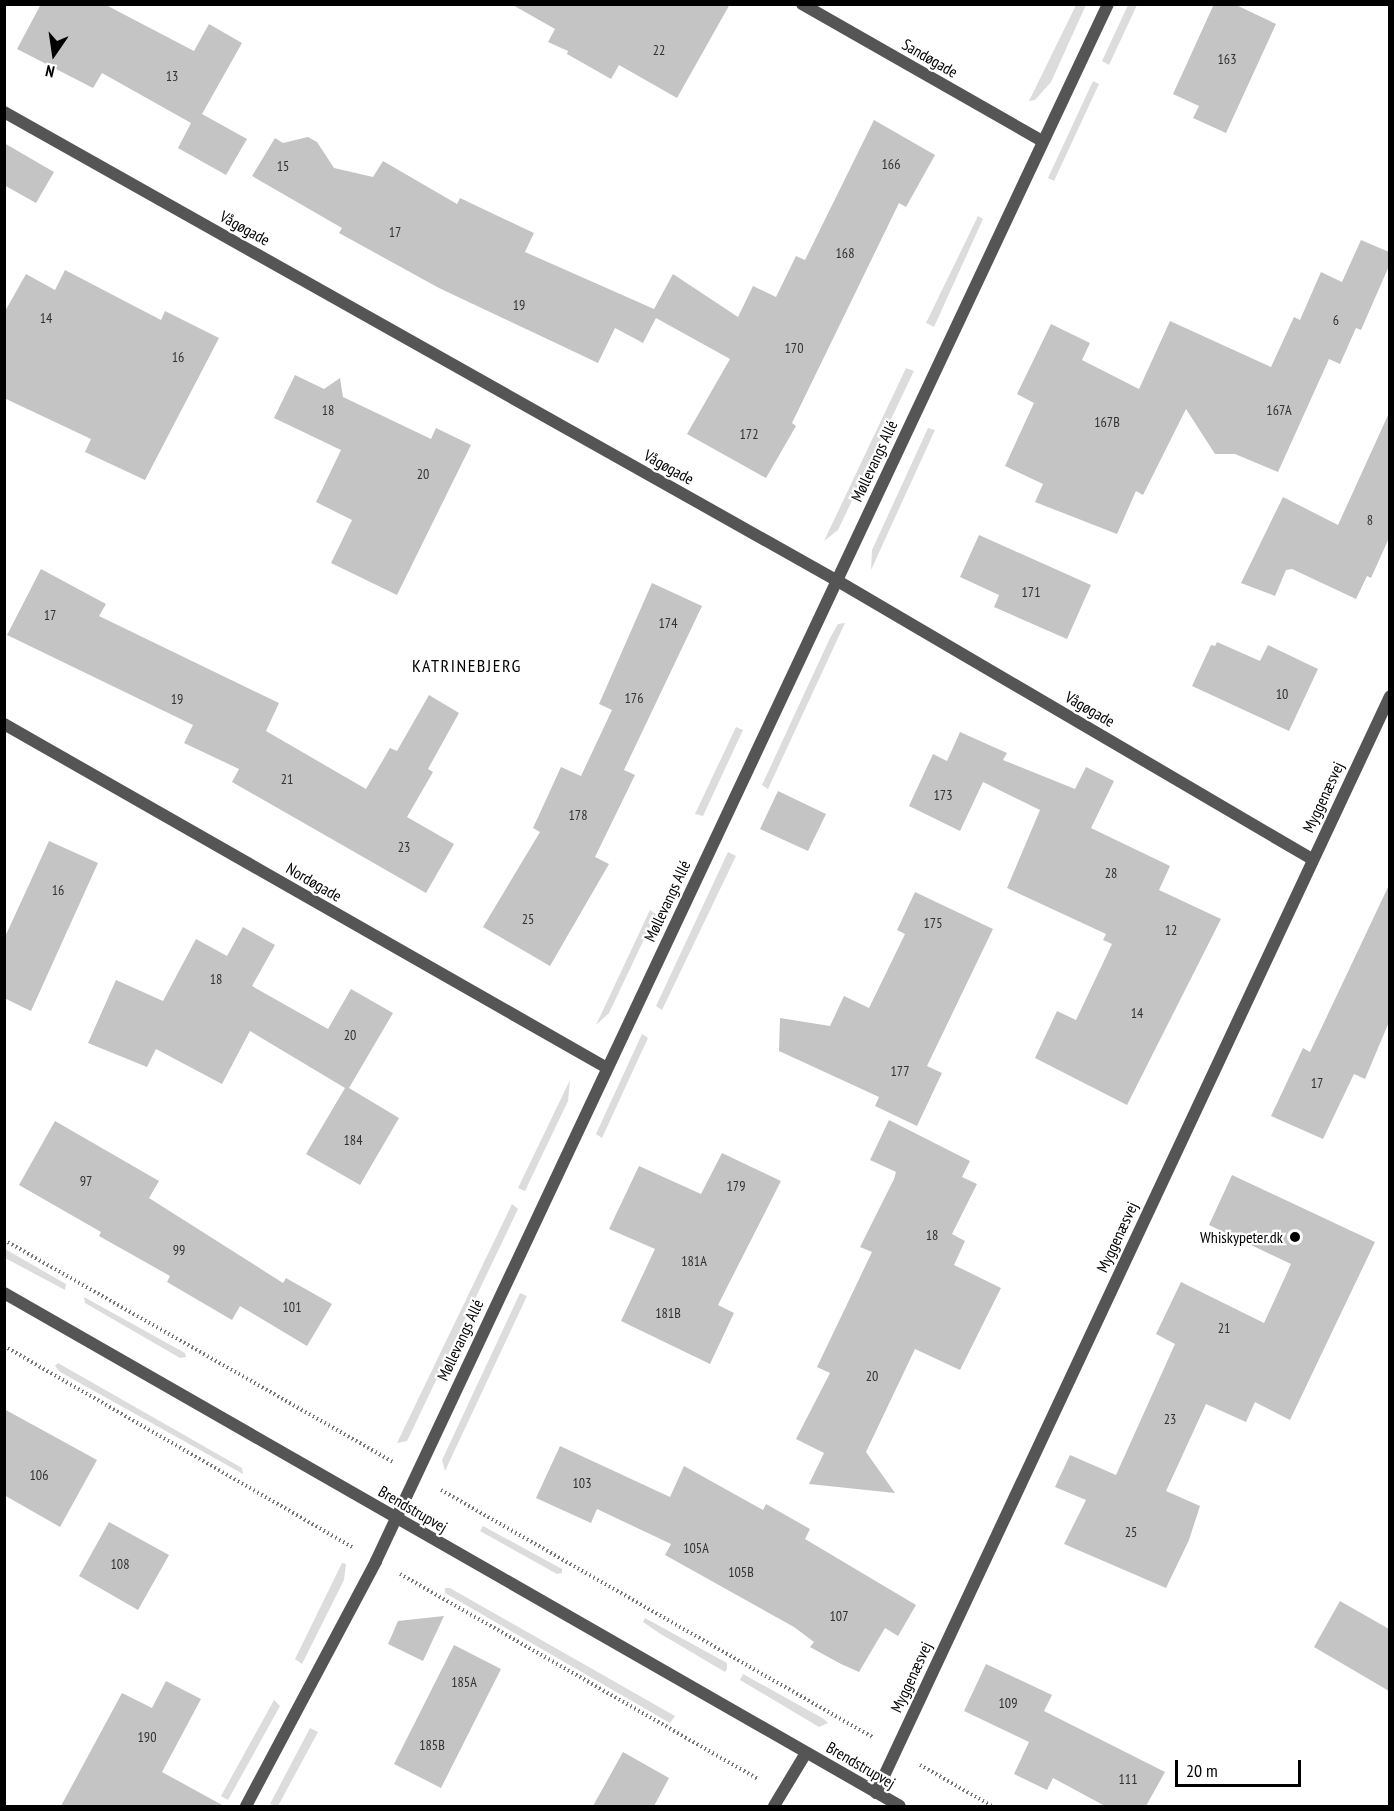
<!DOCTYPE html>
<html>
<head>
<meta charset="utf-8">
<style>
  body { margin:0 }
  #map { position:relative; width:1394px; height:1811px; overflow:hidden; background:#fff; font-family:"PT Sans Narrow",sans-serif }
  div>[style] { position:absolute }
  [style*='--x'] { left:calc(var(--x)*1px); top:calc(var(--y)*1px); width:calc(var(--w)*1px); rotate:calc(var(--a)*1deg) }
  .green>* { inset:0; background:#dcdcdc }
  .building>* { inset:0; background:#c4c4c4 }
  .path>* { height:4px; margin-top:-2px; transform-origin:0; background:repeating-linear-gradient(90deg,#777 0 1.5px,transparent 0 4.5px) }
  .minor>* { height:12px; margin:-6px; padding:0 6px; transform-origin:6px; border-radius:6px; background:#555 }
  .dots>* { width:16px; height:16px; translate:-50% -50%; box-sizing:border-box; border:3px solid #fff; border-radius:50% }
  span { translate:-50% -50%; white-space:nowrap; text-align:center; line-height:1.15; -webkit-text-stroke:4.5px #fff; paint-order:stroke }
  .number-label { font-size:14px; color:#313131 }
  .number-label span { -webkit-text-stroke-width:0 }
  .street-label { font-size:16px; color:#000 }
  .poi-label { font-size:16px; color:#000 }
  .right { translate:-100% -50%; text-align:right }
  .neighbourhood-label { font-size:18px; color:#000; letter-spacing:1.5px }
  .frame { position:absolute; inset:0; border:6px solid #000; pointer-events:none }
  .north { position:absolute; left:24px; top:24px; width:60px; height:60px; -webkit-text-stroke:4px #fff; paint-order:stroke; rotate:193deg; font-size:16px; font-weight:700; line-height:24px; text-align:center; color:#000 }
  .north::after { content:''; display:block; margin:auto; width:21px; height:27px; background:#000; clip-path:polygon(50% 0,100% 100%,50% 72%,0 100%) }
  .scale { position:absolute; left:1175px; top:1760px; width:126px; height:27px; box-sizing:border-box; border:3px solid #000; border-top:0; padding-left:8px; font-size:18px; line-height:21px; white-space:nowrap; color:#000; -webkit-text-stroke:4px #fff; paint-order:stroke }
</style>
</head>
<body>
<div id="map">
  <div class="green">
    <div style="clip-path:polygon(1076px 5px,1086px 5px,1051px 82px,1035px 100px,1029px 101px)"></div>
    <div style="clip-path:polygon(1128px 5px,1137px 5px,1109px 65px,1102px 61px)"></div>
    <div style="clip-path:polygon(1093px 81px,1099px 84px,1054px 181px,1048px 178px)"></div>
    <div style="clip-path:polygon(978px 216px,983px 219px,934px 327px,926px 323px)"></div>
    <div style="clip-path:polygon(906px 368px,914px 371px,838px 530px,824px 541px)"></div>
    <div style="clip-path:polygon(928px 428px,935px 430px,871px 570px,872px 550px)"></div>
    <div style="clip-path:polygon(845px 623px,768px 789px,762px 785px,830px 638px,838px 624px)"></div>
    <div style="clip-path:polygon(736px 727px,743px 730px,703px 816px,695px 814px)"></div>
    <div style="clip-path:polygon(728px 852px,736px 856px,662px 1010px,656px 1006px)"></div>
    <div style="clip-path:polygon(650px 910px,656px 914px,609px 1013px,596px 1025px)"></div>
    <div style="clip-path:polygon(642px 1034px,648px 1038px,602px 1138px,596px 1134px)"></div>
    <div style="clip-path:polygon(570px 1080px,568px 1101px,525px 1191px,518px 1188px)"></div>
    <div style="clip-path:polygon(512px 1204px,518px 1209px,407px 1441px,397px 1443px)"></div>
    <div style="clip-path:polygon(5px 1249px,66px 1284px,65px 1290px,5px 1258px)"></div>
    <div style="clip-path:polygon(520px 1293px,527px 1296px,445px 1471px,442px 1460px)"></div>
    <div style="clip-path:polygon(84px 1297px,185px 1353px,186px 1357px,180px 1358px,85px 1303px)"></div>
    <div style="clip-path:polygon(58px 1363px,242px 1468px,243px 1474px,60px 1372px,55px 1366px)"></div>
    <div style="clip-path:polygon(483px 1526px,562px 1569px,562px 1573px,557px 1574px,480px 1531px)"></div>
    <div style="clip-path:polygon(342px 1563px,346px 1564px,344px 1580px,302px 1664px,295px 1659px)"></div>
    <div style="clip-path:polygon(445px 1588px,450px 1588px,675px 1716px,670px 1723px,445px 1593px)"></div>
    <div style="clip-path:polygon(645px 1618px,727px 1663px,727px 1669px,725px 1672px,659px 1633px,643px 1622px)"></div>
    <div style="clip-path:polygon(743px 1674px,824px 1719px,828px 1723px,819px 1727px,740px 1680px)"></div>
    <div style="clip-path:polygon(274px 1700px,280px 1706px,228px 1800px,221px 1796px)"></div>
    <div style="clip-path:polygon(310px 1728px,318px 1732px,278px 1806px,275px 1806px,270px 1804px)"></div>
  </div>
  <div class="building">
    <div style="clip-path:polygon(41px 4px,104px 4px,194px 51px,209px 24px,242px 43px,202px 114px,247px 139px,226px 175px,178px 148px,191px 123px,102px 73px,93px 88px,17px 49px)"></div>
    <div style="clip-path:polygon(511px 4px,730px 4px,677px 98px,619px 65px,611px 79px,567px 54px,568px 51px,548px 42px,555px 29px)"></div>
    <div style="clip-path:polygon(1214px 4px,1234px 4px,1276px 24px,1226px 133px,1193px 118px,1199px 106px,1173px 94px)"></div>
    <div style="clip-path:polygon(874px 120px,935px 155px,906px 207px,899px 203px,792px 423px,796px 426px,766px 478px,687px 434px,730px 359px,656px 318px,643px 343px,615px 328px,598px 363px,439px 288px,339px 233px,342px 228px,252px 176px,275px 138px,283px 143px,308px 137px,317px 142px,334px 168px,373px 177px,383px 161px,457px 204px,460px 198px,534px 233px,525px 252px,654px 309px,673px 274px,738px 317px,753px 286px,776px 297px,796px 256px,805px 260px)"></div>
    <div style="clip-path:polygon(4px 143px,54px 172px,36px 203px,4px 185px)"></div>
    <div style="clip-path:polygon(1361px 240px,1389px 252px,1389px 266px,1361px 330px,1356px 328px,1340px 364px,1329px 359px,1278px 472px,1235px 454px,1215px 454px,1186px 409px,1143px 495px,1136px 491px,1117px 534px,1035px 502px,1043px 484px,1005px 466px,1034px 403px,1017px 394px,1051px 324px,1090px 343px,1082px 360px,1139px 389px,1170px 321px,1271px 367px,1294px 317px,1300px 320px,1321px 272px,1342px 282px)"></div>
    <div style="clip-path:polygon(65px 270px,161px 320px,165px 311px,219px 338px,145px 480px,85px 452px,91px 439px,4px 398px,4px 313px,26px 274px,55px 290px)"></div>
    <div style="clip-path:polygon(295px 375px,324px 389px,340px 378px,343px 397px,431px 439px,436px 428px,471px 445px,397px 595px,331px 563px,352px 520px,316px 502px,341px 450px,274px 418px)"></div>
    <div style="clip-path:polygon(1389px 413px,1389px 538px,1371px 578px,1367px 576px,1356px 599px,1292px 569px,1286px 570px,1275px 596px,1241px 583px,1283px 497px,1338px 525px)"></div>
    <div style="clip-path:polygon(979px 535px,1091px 585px,1067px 639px,994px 607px,999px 595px,960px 577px)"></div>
    <div style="clip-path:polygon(41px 569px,106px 604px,99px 616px,279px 703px,266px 731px,366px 789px,390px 748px,397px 751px,429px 695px,459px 713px,428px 769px,433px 772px,407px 817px,454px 844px,426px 893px,232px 782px,239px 769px,184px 743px,193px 725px,7px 635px)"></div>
    <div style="clip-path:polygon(652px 583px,702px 606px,624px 770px,635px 775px,595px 857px,609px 864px,550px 966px,483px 927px,540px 832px,533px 828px,561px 767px,581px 776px,612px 710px,599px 704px)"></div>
    <div style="clip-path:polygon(1217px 642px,1260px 661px,1268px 645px,1318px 669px,1289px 731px,1192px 686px,1211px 645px,1215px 646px)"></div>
    <div style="clip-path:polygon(960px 732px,1007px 753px,1003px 760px,1075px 789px,1086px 767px,1114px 781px,1091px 828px,1170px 866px,1159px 890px,1221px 919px,1127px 1105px,1035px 1058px,1057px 1011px,1076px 1020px,1112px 944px,1103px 940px,1106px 934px,1007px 888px,1040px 810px,983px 782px,960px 831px,909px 806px,933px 754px,947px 761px)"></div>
    <div style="clip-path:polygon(778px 791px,826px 814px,808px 851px,760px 829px)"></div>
    <div style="clip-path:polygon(49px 841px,98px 863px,31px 1011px,4px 998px,4px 939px)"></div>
    <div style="clip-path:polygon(1389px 885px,1389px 1022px,1365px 1079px,1354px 1074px,1323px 1139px,1271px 1116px,1303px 1048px,1310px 1052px)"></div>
    <div style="clip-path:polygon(915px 892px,993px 929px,927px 1066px,942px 1073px,917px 1126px,875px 1106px,879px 1097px,779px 1051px,780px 1018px,830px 1026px,844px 996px,869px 1008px,905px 934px,897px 930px)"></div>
    <div style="clip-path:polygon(243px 927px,275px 945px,252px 986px,328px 1029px,351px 989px,393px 1013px,349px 1088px,399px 1118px,360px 1185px,306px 1154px,345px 1088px,250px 1031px,222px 1084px,156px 1049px,147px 1067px,88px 1043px,116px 980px,163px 1001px,196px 939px,227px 956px)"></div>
    <div style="clip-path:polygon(889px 1120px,970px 1161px,962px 1177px,977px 1184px,952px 1234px,965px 1241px,954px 1265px,1001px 1288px,960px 1370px,915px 1349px,866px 1452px,895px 1493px,809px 1484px,824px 1453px,796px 1439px,830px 1373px,817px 1367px,872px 1252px,860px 1247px,894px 1179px,896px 1172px,870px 1160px)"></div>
    <div style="clip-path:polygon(55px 1121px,159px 1181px,149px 1198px,283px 1283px,286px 1278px,332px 1304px,307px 1346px,240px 1306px,232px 1320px,167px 1282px,170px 1276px,99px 1236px,101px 1232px,19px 1185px)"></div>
    <div style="clip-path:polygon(722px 1153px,781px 1181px,718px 1305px,734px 1313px,710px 1364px,621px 1321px,655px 1249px,609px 1229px,639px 1166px,701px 1194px)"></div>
    <div style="clip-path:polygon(1232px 1175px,1375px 1242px,1290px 1420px,1255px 1402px,1246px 1422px,1206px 1404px,1166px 1491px,1200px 1506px,1189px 1540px,1166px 1588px,1064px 1544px,1086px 1500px,1055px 1487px,1070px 1455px,1116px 1475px,1175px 1344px,1156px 1334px,1181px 1282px,1264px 1323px,1291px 1264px,1209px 1225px)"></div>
    <div style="clip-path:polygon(4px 1409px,97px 1460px,60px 1527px,4px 1495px)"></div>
    <div style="clip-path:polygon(560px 1446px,670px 1497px,684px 1466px,763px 1510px,766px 1504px,810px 1529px,805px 1539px,916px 1605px,898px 1636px,885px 1628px,859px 1672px,841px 1664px,810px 1647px,814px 1642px,794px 1627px,665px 1555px,671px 1544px,597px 1509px,591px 1523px,536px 1498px)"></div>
    <div style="clip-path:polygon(109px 1522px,169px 1555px,138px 1610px,79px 1576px)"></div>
    <div style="clip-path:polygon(1340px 1601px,1389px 1629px,1389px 1691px,1314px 1647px)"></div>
    <div style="clip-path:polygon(444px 1616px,423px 1661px,388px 1644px,398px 1621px)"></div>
    <div style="clip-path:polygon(454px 1645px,501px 1669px,441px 1788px,394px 1764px)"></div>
    <div style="clip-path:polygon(986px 1664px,1052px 1695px,1044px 1711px,1165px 1772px,1146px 1806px,1105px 1806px,1053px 1778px,1047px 1790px,1014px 1774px,1029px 1742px,964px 1711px)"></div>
    <div style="clip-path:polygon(166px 1681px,201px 1699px,162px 1772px,224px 1806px,61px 1806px,122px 1693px,152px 1708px)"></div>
    <div style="clip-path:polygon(623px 1752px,669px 1778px,654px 1806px,593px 1806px)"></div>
  </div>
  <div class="path">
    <div style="--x:4;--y:1240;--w:448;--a:29.7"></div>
    <div style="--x:4;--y:1346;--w:402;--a:30"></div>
    <div style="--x:441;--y:1490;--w:497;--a:29.8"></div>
    <div style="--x:400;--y:1574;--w:413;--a:29.8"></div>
    <div style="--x:920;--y:1765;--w:83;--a:29.7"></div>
  </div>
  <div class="minor">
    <div style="--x:802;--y:4;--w:276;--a:29.7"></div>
    <div style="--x:4;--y:112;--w:955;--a:29.36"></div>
    <div style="--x:836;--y:580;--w:552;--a:30.38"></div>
    <div style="--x:4;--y:724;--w:694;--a:29.7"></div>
    <div style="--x:4;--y:1293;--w:1032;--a:29.79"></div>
    <div style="--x:876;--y:1793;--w:1211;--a:-64.89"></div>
    <div style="--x:246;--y:1806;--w:277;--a:-62"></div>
    <div style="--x:376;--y:1561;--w:1720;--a:-64.82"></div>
    <div style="--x:774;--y:1806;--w:62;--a:-58.9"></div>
  </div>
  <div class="dots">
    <div style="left:1295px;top:1237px;background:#000"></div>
  </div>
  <div class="number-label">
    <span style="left:659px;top:50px">22</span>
    <span style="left:1227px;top:59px">163</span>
    <span style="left:172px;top:76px">13</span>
    <span style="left:891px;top:164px">166</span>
    <span style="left:283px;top:166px">15</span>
    <span style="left:395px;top:232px">17</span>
    <span style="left:845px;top:253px">168</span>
    <span style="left:519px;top:305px">19</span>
    <span style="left:46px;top:318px">14</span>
    <span style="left:1336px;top:320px">6</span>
    <span style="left:794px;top:348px">170</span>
    <span style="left:178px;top:357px">16</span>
    <span style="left:328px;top:410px">18</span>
    <span style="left:1279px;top:410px">167A</span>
    <span style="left:1107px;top:422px">167B</span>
    <span style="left:749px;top:434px">172</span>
    <span style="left:423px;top:474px">20</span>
    <span style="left:1370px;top:520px">8</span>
    <span style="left:1031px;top:592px">171</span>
    <span style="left:50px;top:615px">17</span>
    <span style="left:668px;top:623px">174</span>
    <span style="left:1282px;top:694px">10</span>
    <span style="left:634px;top:698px">176</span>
    <span style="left:177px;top:699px">19</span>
    <span style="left:287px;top:779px">21</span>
    <span style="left:943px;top:795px">173</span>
    <span style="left:578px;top:815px">178</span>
    <span style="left:404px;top:847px">23</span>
    <span style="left:1111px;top:873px">28</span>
    <span style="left:58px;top:890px">16</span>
    <span style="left:528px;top:919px">25</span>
    <span style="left:933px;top:923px">175</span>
    <span style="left:1171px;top:930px">12</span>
    <span style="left:216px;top:979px">18</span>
    <span style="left:1137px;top:1013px">14</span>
    <span style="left:350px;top:1035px">20</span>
    <span style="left:900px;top:1071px">177</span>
    <span style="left:1317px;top:1083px">17</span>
    <span style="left:353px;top:1140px">184</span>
    <span style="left:86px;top:1181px">97</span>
    <span style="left:736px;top:1186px">179</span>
    <span style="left:932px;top:1235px">18</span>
    <span style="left:179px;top:1250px">99</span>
    <span style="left:694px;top:1261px">181A</span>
    <span style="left:292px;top:1307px">101</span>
    <span style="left:668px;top:1313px">181B</span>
    <span style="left:1224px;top:1328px">21</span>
    <span style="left:872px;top:1376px">20</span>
    <span style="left:1170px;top:1419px">23</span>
    <span style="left:39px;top:1475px">106</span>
    <span style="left:582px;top:1483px">103</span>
    <span style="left:1131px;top:1532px">25</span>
    <span style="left:696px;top:1548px">105A</span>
    <span style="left:120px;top:1564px">108</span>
    <span style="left:741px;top:1572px">105B</span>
    <span style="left:839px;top:1616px">107</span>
    <span style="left:464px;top:1682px">185A</span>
    <span style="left:1008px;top:1703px">109</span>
    <span style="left:147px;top:1737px">190</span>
    <span style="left:432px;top:1745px">185B</span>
    <span style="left:1128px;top:1779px">111</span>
  </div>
  <div class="street-label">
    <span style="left:930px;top:58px;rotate:30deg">Sandøgade</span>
    <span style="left:245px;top:228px;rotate:29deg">Vågøgade</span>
    <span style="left:874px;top:461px;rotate:-65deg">Møllevangs Allé</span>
    <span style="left:669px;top:467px;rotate:29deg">Vågøgade</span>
    <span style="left:1090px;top:709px;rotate:30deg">Vågøgade</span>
    <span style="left:1323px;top:797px;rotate:-65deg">Myggenæsvej</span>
    <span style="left:314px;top:882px;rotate:30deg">Nordøgade</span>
    <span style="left:667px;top:901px;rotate:-65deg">Møllevangs Allé</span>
    <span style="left:1117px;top:1237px;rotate:-65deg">Myggenæsvej</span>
    <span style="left:460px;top:1340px;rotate:-65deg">Møllevangs Allé</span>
    <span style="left:413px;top:1509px;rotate:30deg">Brendstrupvej</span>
    <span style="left:911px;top:1677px;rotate:-65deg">Myggenæsvej</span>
    <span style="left:861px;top:1765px;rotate:30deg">Brendstrupvej</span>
  </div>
  <div class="poi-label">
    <span class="right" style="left:1283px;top:1237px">Whiskypeter.dk</span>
  </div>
  <div class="neighbourhood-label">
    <span style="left:467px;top:666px">KATRINEBJERG</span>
  </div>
  <div class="frame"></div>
  <div class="north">N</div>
  <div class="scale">20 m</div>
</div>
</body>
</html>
